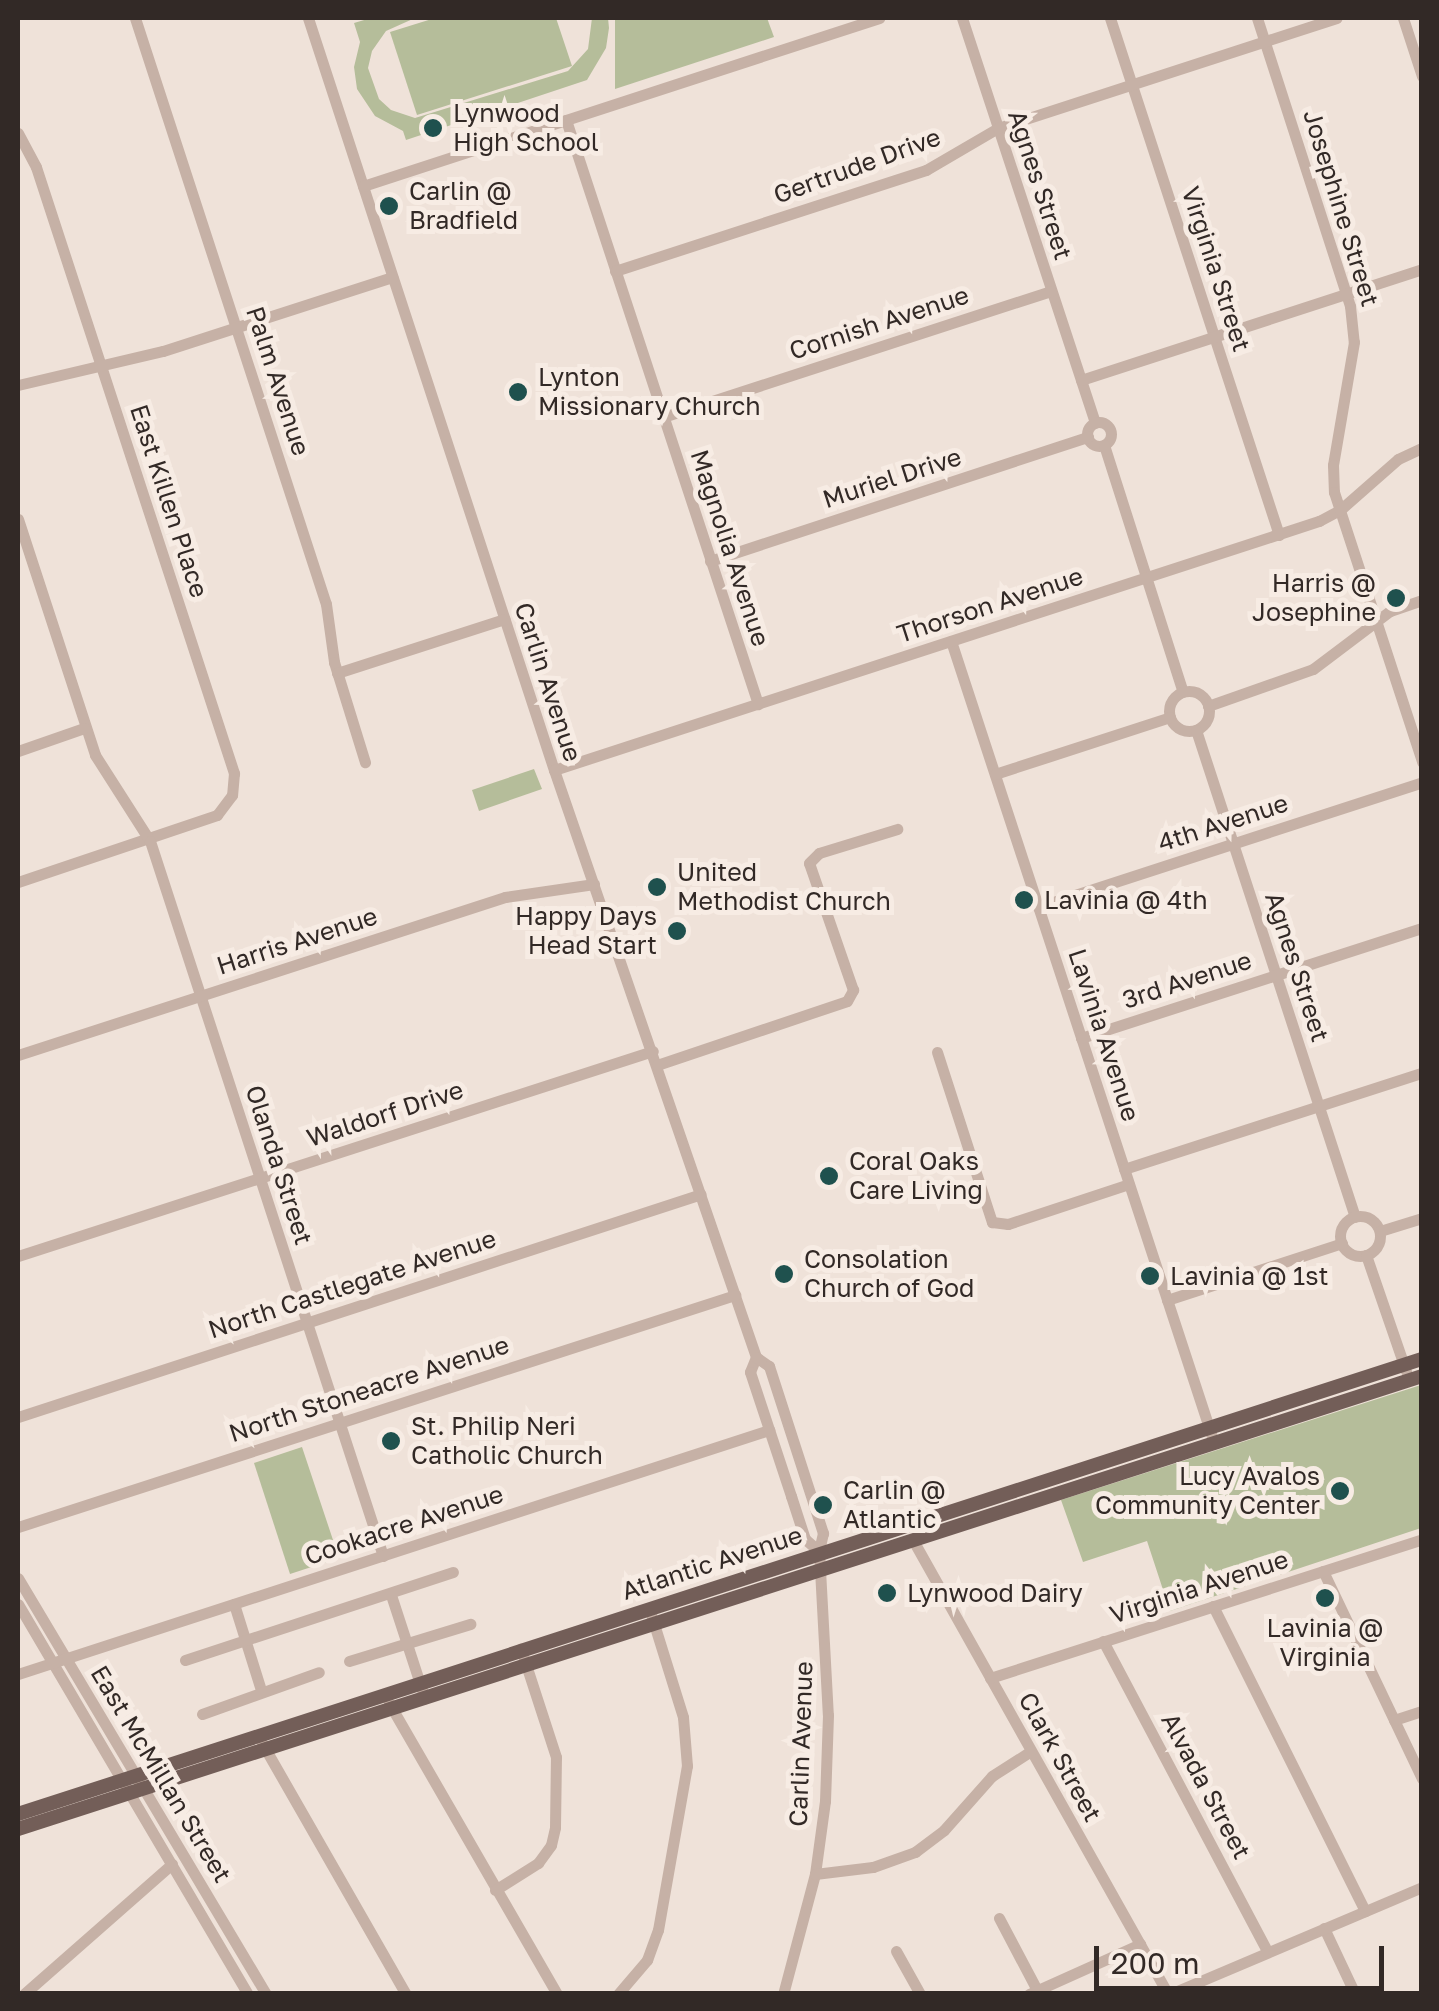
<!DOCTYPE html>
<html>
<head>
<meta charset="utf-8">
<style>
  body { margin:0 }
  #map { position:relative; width:1439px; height:2011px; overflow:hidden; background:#efe2d9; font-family:"Golos Text",sans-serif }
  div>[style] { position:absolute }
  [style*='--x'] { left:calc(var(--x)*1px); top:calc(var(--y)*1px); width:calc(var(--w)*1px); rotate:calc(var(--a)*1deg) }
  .green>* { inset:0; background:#b5bd9a }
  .minor>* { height:11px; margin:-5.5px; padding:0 5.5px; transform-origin:5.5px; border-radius:5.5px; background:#c6b1a6 }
  .minor>.ring { margin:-5.5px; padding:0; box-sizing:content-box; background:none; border:11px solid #c6b1a6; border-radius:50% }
  .major>* { height:14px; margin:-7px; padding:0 7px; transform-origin:7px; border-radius:7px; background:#735e58 }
  .dots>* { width:28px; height:28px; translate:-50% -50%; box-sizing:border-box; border:5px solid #f7ece4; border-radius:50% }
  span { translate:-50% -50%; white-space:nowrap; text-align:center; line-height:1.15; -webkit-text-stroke:10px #f7ece4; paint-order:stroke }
  .poi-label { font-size:25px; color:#322926 }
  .left { translate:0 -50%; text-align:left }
  .right { translate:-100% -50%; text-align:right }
  .street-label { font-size:25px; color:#322926 }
  .frame { position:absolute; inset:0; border:20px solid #322926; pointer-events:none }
  .scale { position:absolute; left:1094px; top:1946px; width:290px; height:45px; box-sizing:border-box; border:5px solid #322926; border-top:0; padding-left:12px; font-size:30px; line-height:35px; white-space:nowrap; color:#322926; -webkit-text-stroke:8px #f7ece4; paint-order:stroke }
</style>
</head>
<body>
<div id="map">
  <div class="green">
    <div style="clip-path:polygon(371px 18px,415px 18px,386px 31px,372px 51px,368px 68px,379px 99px,391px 110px,415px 118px,568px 71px,588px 49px,592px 18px,608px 18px,609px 28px,606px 48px,587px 80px,406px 140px,403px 131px,375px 116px,357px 89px,354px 67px,360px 42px,354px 23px)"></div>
    <div style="clip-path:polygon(435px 18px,556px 18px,572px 66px,417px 115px,390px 32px)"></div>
    <div style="clip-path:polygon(615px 18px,767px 18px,774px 37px,615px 89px)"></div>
    <div style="clip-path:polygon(534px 769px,542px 789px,479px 811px,472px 790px)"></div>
    <div style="clip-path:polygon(1421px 1385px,1421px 1528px,1170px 1611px,1147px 1541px,1083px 1562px,1061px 1500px)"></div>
    <div style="clip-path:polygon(302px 1447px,339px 1558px,290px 1574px,254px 1463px)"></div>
  </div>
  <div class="minor">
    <div style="--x:135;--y:18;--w:616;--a:71.95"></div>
    <div style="--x:326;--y:604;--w:59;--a:82.1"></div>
    <div style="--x:334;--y:662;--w:105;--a:72.8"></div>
    <div style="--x:308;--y:18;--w:791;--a:71.89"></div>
    <div style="--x:554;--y:770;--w:621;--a:71.01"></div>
    <div style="--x:756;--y:1357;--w:16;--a:112"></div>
    <div style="--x:750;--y:1372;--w:131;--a:71.7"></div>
    <div style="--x:791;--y:1496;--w:45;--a:72"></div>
    <div style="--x:805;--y:1539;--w:18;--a:41"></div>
    <div style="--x:962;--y:18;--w:426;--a:71.8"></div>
    <div style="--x:1110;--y:18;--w:544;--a:71.9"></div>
    <div style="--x:1257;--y:18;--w:303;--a:72.1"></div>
    <div style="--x:1350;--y:306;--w:36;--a:84"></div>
    <div style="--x:1354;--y:342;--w:125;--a:99.7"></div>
    <div style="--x:1333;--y:465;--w:27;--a:88"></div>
    <div style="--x:1334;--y:492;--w:284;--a:71.9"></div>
    <div style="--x:1403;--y:18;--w:61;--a:71.9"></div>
    <div style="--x:566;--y:120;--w:615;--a:71.8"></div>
    <div style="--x:18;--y:133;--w:38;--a:62"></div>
    <div style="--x:36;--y:167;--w:638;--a:71.91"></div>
    <div style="--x:234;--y:773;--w:22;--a:95"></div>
    <div style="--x:232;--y:795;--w:25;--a:127"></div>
    <div style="--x:217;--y:815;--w:210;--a:161.4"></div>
    <div style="--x:363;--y:186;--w:543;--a:-18.03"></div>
    <div style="--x:615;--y:271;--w:327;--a:-18"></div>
    <div style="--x:926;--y:170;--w:83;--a:-30.3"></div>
    <div style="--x:998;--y:128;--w:356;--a:-18"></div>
    <div style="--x:1081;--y:380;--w:359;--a:-18"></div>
    <div style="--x:18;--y:385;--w:149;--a:-13.2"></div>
    <div style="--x:163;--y:351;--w:241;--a:-17.9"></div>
    <div style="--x:663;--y:417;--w:408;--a:-18"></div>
    <div class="ring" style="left:1087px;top:422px;width:13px;height:13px"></div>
    <div style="--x:1104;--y:445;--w:259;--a:72.3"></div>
    <div style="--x:18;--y:519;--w:248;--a:71.9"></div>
    <div style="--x:95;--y:755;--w:102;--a:57.4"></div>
    <div style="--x:150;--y:841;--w:752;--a:71.95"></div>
    <div style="--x:710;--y:561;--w:398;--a:-18.2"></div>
    <div style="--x:951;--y:641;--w:844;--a:71.84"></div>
    <div style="--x:337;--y:673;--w:176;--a:-17.9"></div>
    <div class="ring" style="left:1169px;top:691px;width:29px;height:29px"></div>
    <div style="--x:1208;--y:706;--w:111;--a:-19.4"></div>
    <div style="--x:1313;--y:669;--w:96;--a:-37"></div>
    <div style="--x:1390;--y:611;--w:34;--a:-19"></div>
    <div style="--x:1196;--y:730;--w:512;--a:71.92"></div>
    <div style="--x:18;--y:751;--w:70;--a:-19.2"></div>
    <div style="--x:554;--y:770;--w:805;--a:-18.03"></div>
    <div style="--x:1319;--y:521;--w:24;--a:-28"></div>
    <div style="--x:1340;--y:510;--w:77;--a:-41.3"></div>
    <div style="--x:1398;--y:459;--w:26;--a:-25"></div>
    <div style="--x:995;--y:774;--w:184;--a:-18"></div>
    <div style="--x:1038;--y:907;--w:404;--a:-18"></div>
    <div style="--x:1081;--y:1038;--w:358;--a:-17.9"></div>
    <div style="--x:937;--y:1052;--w:179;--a:72.1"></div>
    <div style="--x:992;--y:1222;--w:16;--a:7"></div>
    <div style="--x:1008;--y:1224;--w:127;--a:-18.3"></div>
    <div style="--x:18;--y:1055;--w:512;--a:-17.97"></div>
    <div style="--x:505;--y:897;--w:90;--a:-8.3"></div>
    <div style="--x:657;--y:1065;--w:200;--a:-18.6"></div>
    <div style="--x:847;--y:1001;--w:13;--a:-61"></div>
    <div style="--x:853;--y:990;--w:134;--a:-109.1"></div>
    <div style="--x:809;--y:863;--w:14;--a:-45"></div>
    <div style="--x:819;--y:853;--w:82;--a:-17.1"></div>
    <div style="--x:1124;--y:1169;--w:313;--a:-17.9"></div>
    <div class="ring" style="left:1340px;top:1216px;width:29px;height:29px"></div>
    <div style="--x:1380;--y:1231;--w:44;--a:-17.2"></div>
    <div style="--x:1366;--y:1255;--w:123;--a:71"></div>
    <div style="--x:18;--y:1256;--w:667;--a:-17.89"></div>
    <div style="--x:1167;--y:1300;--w:184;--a:-18"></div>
    <div style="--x:756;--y:1357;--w:16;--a:35"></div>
    <div style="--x:769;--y:1366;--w:176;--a:72.1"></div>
    <div style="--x:823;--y:1533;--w:18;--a:103"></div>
    <div style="--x:819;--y:1551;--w:164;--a:86.9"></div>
    <div style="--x:828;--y:1715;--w:86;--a:92"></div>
    <div style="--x:825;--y:1801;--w:74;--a:97.8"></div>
    <div style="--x:815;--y:1874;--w:124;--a:104.9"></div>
    <div style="--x:18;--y:1417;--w:718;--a:-18.08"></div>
    <div style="--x:18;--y:1527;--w:754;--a:-17.93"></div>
    <div style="--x:914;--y:1542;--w:518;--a:60.67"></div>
    <div style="--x:1323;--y:1571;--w:230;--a:64.5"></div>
    <div style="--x:18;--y:1578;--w:484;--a:59.2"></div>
    <div style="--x:391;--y:1595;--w:109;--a:71.9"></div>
    <div style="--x:18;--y:1604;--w:453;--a:59.5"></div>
    <div style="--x:234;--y:1604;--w:90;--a:72.6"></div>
    <div style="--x:1213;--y:1606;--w:341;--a:63.5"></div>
    <div style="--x:1103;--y:1641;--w:352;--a:62.1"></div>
    <div style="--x:185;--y:1660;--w:282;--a:-18.2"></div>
    <div style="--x:349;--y:1661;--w:127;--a:-17"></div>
    <div style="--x:18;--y:1674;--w:790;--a:-18"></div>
    <div style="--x:990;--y:1678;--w:454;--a:-17.8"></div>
    <div style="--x:389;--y:1703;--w:336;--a:60"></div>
    <div style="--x:202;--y:1714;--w:124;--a:-19.7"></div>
    <div style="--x:1394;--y:1720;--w:29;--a:-18"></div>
    <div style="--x:262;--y:1743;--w:289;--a:60.2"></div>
    <div style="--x:815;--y:1874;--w:58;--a:-6.9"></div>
    <div style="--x:873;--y:1867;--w:45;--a:-19.7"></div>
    <div style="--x:915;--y:1852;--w:36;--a:-37"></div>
    <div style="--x:944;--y:1830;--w:72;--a:-48.4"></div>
    <div style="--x:992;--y:1776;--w:46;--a:-32.7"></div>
    <div style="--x:495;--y:1890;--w:51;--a:-32.1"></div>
    <div style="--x:538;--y:1863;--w:22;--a:-54"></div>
    <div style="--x:551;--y:1845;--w:18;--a:-77"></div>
    <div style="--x:555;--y:1827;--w:70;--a:-89.2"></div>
    <div style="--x:556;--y:1757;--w:114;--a:-108"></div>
    <div style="--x:999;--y:1918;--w:81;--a:62.2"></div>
    <div style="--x:1324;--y:1928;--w:73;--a:64.8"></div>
    <div style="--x:896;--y:1951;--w:49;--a:60.8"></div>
    <div style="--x:24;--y:1994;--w:197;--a:-41.3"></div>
    <div style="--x:618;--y:1994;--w:45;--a:-49.5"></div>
    <div style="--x:647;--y:1960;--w:32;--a:-70"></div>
    <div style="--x:658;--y:1930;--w:167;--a:-80"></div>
    <div style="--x:687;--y:1766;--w:49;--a:-94.7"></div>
    <div style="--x:683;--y:1717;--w:114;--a:-107.3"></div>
    <div style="--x:1029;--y:1994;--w:122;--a:-24.2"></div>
    <div style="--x:1170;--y:1994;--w:274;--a:-23"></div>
  </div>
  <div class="major">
    <div style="--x:18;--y:1814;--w:1476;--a:-17.96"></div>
    <div style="--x:18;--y:1829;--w:1475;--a:-17.88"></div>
  </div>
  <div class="dots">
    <div style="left:433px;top:128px;background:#1f514e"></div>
    <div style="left:389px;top:206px;background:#1f514e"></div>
    <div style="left:518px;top:392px;background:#1f514e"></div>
    <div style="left:1396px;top:598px;background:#1f514e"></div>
    <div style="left:657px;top:887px;background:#1f514e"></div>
    <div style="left:1024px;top:900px;background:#1f514e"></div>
    <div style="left:677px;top:931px;background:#1f514e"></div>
    <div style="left:829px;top:1176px;background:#1f514e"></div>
    <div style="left:784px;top:1274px;background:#1f514e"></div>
    <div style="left:1150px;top:1276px;background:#1f514e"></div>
    <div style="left:391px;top:1441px;background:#1f514e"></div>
    <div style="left:1340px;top:1491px;background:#1f514e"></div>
    <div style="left:823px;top:1505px;background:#1f514e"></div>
    <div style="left:887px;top:1593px;background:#1f514e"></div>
    <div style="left:1325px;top:1598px;background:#1f514e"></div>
  </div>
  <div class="poi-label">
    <span class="left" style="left:453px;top:128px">Lynwood<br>High School</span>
    <span class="left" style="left:409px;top:206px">Carlin @<br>Bradfield</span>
    <span class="left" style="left:538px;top:392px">Lynton<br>Missionary Church</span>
    <span class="right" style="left:1376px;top:598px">Harris @<br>Josephine</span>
    <span class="left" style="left:677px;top:887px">United<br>Methodist Church</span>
    <span class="left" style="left:1044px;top:900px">Lavinia @ 4th</span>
    <span class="right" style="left:657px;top:931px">Happy Days<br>Head Start</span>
    <span class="left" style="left:849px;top:1176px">Coral Oaks<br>Care Living</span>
    <span class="left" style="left:804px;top:1274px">Consolation<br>Church of God</span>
    <span class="left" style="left:1170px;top:1276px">Lavinia @ 1st</span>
    <span class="left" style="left:411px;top:1441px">St. Philip Neri<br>Catholic Church</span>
    <span class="right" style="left:1320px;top:1491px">Lucy Avalos<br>Community Center</span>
    <span class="left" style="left:843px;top:1505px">Carlin @<br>Atlantic</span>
    <span class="left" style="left:907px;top:1593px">Lynwood Dairy</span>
    <span style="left:1325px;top:1643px">Lavinia @<br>Virginia</span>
  </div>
  <div class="street-label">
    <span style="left:857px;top:166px;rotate:-20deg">Gertrude Drive</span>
    <span style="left:1040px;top:185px;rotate:72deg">Agnes Street</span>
    <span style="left:1341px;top:208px;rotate:73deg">Josephine Street</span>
    <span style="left:1216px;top:269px;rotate:72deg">Virginia Street</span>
    <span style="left:879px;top:323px;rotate:-18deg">Cornish Avenue</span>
    <span style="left:278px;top:381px;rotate:72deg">Palm Avenue</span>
    <span style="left:892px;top:478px;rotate:-18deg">Muriel Drive</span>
    <span style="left:169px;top:501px;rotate:72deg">East Killen Place</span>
    <span style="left:730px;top:548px;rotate:72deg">Magnolia Avenue</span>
    <span style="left:990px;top:605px;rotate:-18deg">Thorson Avenue</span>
    <span style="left:548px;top:682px;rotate:72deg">Carlin Avenue</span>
    <span style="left:1223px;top:823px;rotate:-18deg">4th Avenue</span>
    <span style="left:297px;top:941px;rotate:-18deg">Harris Avenue</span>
    <span style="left:1297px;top:967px;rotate:72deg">Agnes Street</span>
    <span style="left:1187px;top:980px;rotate:-18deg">3rd Avenue</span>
    <span style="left:1104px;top:1035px;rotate:72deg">Lavinia Avenue</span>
    <span style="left:385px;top:1114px;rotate:-18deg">Waldorf Drive</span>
    <span style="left:279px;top:1165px;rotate:72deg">Olanda Street</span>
    <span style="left:352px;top:1284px;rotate:-18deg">North Castlegate Avenue</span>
    <span style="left:369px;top:1389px;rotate:-18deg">North Stoneacre Avenue</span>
    <span style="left:404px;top:1525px;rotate:-18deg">Cookacre Avenue</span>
    <span style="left:712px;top:1563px;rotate:-18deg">Atlantic Avenue</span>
    <span style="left:1199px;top:1587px;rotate:-18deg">Virginia Avenue</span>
    <span style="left:801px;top:1744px;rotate:-88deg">Carlin Avenue</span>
    <span style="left:1060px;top:1757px;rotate:61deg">Clark Street</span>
    <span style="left:161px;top:1774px;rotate:59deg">East McMillan Street</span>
    <span style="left:1206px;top:1786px;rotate:62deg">Alvada Street</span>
  </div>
  <div class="frame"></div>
  <div class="scale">200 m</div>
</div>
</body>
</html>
